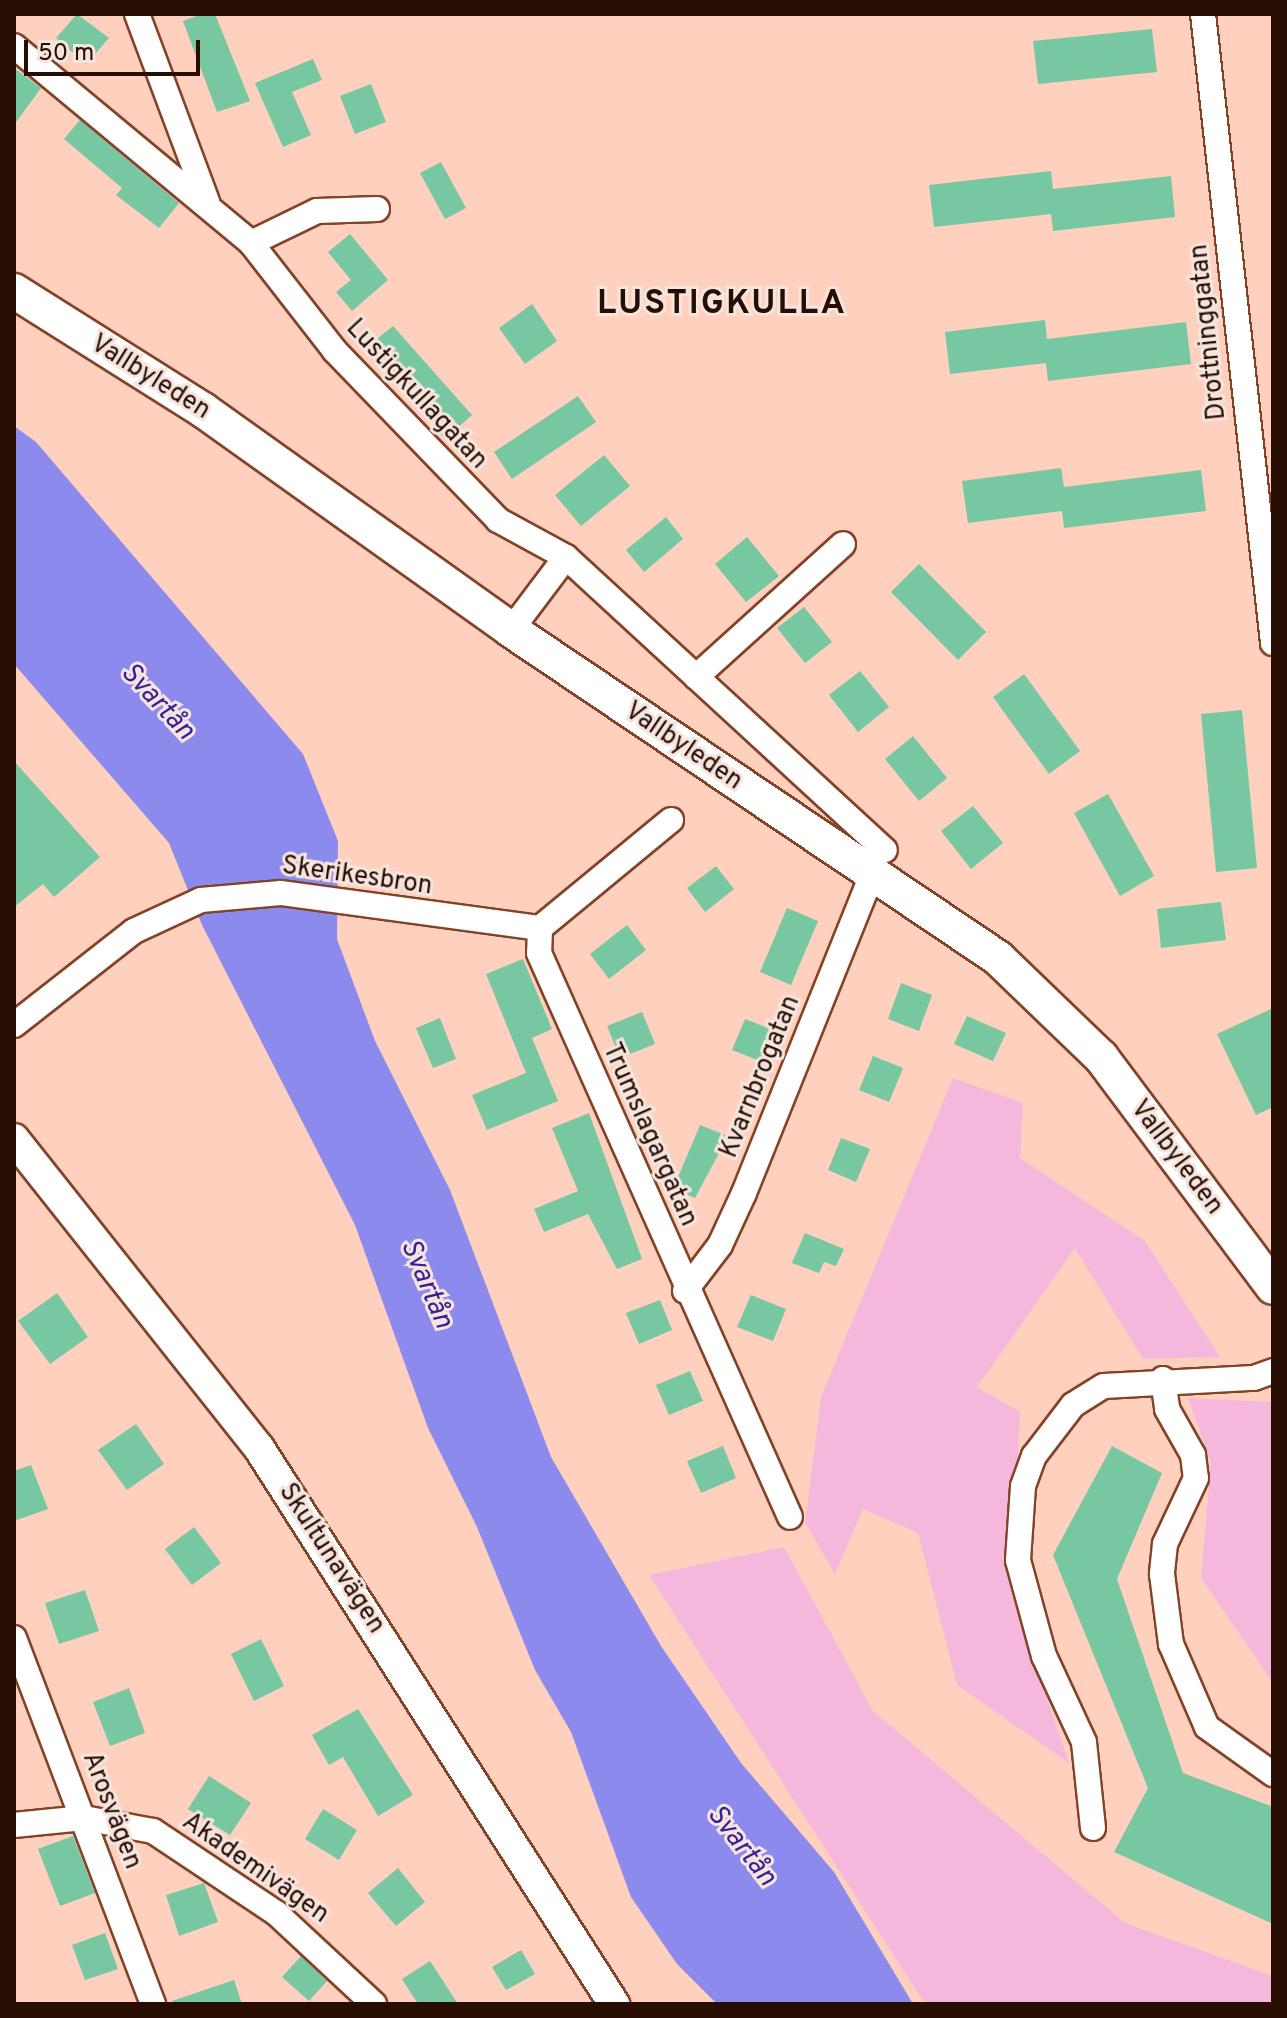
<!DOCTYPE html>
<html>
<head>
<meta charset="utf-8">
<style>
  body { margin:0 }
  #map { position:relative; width:1287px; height:2018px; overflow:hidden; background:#fed0bd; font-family:Overpass,sans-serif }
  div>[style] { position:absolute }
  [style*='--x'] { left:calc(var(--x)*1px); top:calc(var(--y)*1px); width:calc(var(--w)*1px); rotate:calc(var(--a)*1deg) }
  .green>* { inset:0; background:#f5b8dc }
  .water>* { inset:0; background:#8c8aed }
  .building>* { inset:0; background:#77c8a2 }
  .roads { filter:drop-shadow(2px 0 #834327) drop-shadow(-2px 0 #834327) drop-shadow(0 2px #834327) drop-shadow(0 -2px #834327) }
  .minor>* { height:24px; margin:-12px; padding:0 12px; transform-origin:12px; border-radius:12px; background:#fff }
  .tertiary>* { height:30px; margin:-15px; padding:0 15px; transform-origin:15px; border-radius:15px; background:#fff }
  .secondary>* { height:34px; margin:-17px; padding:0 17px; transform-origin:17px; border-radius:17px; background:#fff }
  span { translate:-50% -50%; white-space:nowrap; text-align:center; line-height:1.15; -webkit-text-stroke:6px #f5e5df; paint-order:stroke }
  .street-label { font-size:26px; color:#280d03 }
  .water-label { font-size:28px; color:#392194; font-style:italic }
  .district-label { font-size:34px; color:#280d03; font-weight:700; letter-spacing:2px }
  .frame { position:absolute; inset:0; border:16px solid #280d03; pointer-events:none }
  .scale { position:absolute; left:24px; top:40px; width:176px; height:36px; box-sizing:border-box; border:4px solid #280d03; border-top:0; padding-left:10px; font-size:24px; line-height:28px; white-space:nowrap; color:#280d03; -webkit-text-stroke:6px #f5e5df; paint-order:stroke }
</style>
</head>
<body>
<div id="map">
  <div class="green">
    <div style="clip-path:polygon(953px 1078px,1023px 1103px,1020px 1158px,1145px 1241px,1220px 1357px,1143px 1359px,1075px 1248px,977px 1387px,1020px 1412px,1011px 1593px,1069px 1763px,957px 1685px,918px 1533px,863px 1509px,835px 1574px,805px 1523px,821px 1397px)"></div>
    <div style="clip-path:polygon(1188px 1398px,1273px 1402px,1273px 1683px,1201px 1578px,1211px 1462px)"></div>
    <div style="clip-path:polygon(784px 1547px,873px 1711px,1125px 1923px,1273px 1976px,1273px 2004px,925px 2004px,649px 1575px)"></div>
  </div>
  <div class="water">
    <div style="clip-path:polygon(14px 426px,36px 442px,303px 754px,338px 841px,337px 939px,375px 1041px,450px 1190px,551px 1457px,661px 1646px,741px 1763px,834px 1872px,913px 2004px,717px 2004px,677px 1964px,631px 1897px,571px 1732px,535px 1670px,477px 1527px,428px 1428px,355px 1225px,202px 925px,169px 843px,14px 664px)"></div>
  </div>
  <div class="building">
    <div style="clip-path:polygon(77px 14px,109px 38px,86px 64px,56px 38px)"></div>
    <div style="clip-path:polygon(202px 14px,215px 14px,250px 101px,217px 112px,183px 21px)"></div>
    <div style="clip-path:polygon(1152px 29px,1157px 72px,1038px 84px,1033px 41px)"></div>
    <div style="clip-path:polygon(313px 59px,322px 80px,292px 92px,311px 135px,283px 147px,255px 83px)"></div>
    <div style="clip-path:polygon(14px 68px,41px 88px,14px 125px)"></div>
    <div style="clip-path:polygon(371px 84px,386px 122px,355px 134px,340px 96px)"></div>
    <div style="clip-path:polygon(80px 120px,179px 203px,159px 228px,116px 195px,122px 188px,64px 139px)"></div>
    <div style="clip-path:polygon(441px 162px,466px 208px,445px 219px,420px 173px)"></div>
    <div style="clip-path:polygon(1051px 171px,1053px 189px,1171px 176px,1175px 217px,1053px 231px,1051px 214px,934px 227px,929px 185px)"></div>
    <div style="clip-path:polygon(350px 234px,388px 280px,352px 311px,336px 292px,351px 280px,328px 252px)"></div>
    <div style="clip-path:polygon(532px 304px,557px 341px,525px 364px,499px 328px)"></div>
    <div style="clip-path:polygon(1045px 320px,1047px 339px,1186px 322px,1191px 364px,1048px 381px,1046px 363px,950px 374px,945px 332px)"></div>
    <div style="clip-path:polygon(393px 326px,472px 415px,445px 439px,367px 347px)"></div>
    <div style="clip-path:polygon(578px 396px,596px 422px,512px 479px,494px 452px)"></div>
    <div style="clip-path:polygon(604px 455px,630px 486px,581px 526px,555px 495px)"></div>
    <div style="clip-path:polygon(1061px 468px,1064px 487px,1201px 470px,1206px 511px,1064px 528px,1062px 511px,968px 523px,962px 481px)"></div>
    <div style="clip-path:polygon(666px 517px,683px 539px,644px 572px,626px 550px)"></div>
    <div style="clip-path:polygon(747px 537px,779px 576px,746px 602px,715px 564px)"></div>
    <div style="clip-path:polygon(919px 564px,986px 632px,958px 660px,891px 592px)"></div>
    <div style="clip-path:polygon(804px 607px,832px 642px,805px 663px,777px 628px)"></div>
    <div style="clip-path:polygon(860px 671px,889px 707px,858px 732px,829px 695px)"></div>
    <div style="clip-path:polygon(1024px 674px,1080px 751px,1049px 774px,993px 697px)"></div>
    <div style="clip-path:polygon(1242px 710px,1257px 868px,1216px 872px,1201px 714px)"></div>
    <div style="clip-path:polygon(913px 736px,947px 778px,919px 801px,885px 759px)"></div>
    <div style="clip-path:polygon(14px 761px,100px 857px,54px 897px,43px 884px,14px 907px)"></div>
    <div style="clip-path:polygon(1108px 794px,1154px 876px,1120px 896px,1074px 813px)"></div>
    <div style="clip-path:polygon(973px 806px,1003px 843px,971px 869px,941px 831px)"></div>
    <div style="clip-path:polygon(716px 866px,734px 889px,705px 912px,687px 888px)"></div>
    <div style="clip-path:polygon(1221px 902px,1226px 940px,1161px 948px,1157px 909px)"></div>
    <div style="clip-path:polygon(787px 908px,818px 921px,791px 985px,760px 972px)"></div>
    <div style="clip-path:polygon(627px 925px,646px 950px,609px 979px,590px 954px)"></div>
    <div style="clip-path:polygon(523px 959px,552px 1029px,532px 1038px,558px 1101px,487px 1130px,472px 1095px,526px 1073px,486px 974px)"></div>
    <div style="clip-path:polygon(901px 983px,932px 995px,919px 1031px,888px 1019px)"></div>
    <div style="clip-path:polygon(1273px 1008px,1273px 1107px,1256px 1115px,1217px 1034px)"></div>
    <div style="clip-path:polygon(642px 1012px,655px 1044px,620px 1058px,607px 1026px)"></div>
    <div style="clip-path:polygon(967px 1016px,1006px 1033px,993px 1061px,954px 1044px)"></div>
    <div style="clip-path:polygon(440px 1018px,456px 1059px,433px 1068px,416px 1028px)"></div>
    <div style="clip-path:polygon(745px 1019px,773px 1030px,760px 1061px,732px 1050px)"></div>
    <div style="clip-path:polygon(873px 1056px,903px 1068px,889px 1102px,859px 1090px)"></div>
    <div style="clip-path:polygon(589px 1113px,642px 1259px,617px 1269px,588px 1214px,544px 1232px,534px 1209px,578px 1191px,552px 1128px)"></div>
    <div style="clip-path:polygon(700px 1125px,728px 1136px,695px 1198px,673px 1189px)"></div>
    <div style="clip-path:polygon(841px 1138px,870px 1149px,856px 1182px,828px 1170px)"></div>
    <div style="clip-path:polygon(805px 1233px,844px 1249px,836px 1266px,824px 1262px,819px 1273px,792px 1263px)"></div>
    <div style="clip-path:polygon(57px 1293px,88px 1337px,50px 1364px,18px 1321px)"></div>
    <div style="clip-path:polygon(751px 1295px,786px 1309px,773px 1341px,737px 1327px)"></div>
    <div style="clip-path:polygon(660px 1300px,672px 1330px,639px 1344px,626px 1313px)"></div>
    <div style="clip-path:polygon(690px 1371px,703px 1401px,669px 1415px,656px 1385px)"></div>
    <div style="clip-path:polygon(136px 1424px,164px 1464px,127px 1490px,98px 1450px)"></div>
    <div style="clip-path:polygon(723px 1446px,736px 1478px,701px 1493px,687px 1461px)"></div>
    <div style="clip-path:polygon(1112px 1446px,1162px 1473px,1117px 1579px,1183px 1773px,1273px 1807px,1273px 1924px,1114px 1852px,1148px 1788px,1053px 1555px)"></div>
    <div style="clip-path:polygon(31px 1465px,48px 1509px,14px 1521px,14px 1471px)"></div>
    <div style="clip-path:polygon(194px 1527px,221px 1563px,192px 1585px,165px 1549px)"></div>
    <div style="clip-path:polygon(85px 1590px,99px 1631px,59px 1644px,45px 1603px)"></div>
    <div style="clip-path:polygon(261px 1639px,284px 1686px,254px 1701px,231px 1654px)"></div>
    <div style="clip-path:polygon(129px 1688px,145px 1733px,110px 1746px,93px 1702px)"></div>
    <div style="clip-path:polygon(358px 1709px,413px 1795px,378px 1816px,343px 1757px,329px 1765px,312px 1735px)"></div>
    <div style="clip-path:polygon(209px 1776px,251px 1803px,230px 1835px,188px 1809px)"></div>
    <div style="clip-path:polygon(323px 1809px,357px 1830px,339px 1860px,305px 1839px)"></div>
    <div style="clip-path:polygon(73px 1836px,95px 1893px,60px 1906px,38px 1849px)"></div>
    <div style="clip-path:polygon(398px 1868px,425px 1902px,396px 1926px,368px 1893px)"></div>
    <div style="clip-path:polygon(204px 1883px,218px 1922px,179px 1936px,166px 1895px)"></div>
    <div style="clip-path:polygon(105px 1933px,118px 1969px,85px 1980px,72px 1945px)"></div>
    <div style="clip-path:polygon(521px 1950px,535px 1974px,506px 1990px,492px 1967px)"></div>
    <div style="clip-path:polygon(301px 1956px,327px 1981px,309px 2001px,282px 1977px)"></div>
    <div style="clip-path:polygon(430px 1961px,458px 2004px,418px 2004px,402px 1979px)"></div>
    <div style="clip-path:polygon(234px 1980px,242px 2004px,173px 2004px,172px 2001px)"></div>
  </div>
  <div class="roads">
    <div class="minor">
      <div style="--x:137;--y:14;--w:200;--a:69.5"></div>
      <div style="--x:1203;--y:14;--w:633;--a:83.65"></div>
      <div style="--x:14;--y:46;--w:308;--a:39.7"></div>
      <div style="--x:251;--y:243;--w:137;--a:52.1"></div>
      <div style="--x:335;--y:351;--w:235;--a:46"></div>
      <div style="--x:498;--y:520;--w:77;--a:28.6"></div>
      <div style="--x:566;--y:557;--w:433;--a:42.6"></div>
      <div style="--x:251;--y:243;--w:73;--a:-25.9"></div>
      <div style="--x:317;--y:211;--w:60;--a:-1.9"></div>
      <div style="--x:511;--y:630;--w:91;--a:-53"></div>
      <div style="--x:696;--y:677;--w:198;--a:-42.1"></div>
      <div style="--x:671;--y:820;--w:170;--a:140.5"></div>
      <div style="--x:540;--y:928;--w:25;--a:92"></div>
      <div style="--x:539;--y:953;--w:617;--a:66.01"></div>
      <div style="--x:14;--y:1025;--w:152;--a:-38.1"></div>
      <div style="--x:134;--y:931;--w:74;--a:-24.8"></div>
      <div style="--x:201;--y:900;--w:80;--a:-5"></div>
      <div style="--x:281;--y:893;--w:261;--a:7.7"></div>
      <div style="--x:685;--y:1291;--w:58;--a:-52.7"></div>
      <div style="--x:720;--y:1245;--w:57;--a:-65.2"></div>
      <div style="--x:744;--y:1193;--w:343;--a:-68.1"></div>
      <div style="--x:1163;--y:1379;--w:30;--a:82"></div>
      <div style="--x:1167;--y:1409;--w:53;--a:60.5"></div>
      <div style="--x:1193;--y:1455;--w:23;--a:83"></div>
      <div style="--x:1196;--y:1478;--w:73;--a:115.2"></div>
      <div style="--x:1165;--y:1544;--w:30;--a:96"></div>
      <div style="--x:1162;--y:1574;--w:71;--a:82.7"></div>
      <div style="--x:1171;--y:1644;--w:90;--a:66.6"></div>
      <div style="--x:1207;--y:1727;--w:81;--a:35.5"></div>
      <div style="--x:14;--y:1638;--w:392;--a:69.2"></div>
      <div style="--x:14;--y:1825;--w:70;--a:-5.7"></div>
      <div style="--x:84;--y:1818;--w:70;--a:10.7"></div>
      <div style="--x:153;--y:1831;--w:148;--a:33.7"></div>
      <div style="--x:276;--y:1913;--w:134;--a:42.9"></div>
      <div style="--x:1093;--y:1828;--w:86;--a:-96"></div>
      <div style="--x:1084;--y:1742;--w:95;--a:-114.9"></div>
      <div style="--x:1044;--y:1656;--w:99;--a:-105.2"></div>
      <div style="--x:1018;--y:1560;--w:74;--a:-86.1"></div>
      <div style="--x:1023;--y:1486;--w:32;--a:-70"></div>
      <div style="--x:1034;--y:1456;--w:64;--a:-52.6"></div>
      <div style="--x:1073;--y:1405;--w:36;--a:-32"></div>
      <div style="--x:1104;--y:1386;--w:150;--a:-3.1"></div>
      <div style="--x:1254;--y:1378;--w:20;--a:-20"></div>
    </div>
    <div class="tertiary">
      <div style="--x:14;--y:1139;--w:394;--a:51.6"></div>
      <div style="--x:259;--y:1448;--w:660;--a:57.44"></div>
    </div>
    <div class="secondary">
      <div style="--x:14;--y:291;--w:223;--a:32.2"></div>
      <div style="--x:203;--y:410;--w:379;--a:35.5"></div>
      <div style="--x:511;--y:630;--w:587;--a:33.96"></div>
      <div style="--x:998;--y:958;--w:143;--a:43.9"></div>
      <div style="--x:1101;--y:1057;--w:287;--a:53.2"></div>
    </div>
  </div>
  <div class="street-label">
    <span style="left:1209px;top:332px;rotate:-96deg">Drottninggatan</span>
    <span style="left:150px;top:378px;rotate:32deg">Vallbyleden</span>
    <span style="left:416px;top:395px;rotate:47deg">Lustigkullagatan</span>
    <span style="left:683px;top:747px;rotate:34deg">Vallbyleden</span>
    <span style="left:357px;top:877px;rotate:8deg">Skerikesbron</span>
    <span style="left:761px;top:1077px;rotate:-68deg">Kvarnbrogatan</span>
    <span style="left:649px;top:1135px;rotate:66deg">Trumslagargatan</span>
    <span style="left:1176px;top:1158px;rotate:53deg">Vallbyleden</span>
    <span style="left:331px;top:1559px;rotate:57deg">Skultunavägen</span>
    <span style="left:111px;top:1811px;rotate:69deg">Arosvägen</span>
    <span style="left:255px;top:1869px;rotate:35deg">Akademivägen</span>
  </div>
  <div class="water-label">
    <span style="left:157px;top:702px;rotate:47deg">Svartån</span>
    <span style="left:426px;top:1284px;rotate:67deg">Svartån</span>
    <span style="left:741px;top:1846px;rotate:52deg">Svartån</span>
  </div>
  <div class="district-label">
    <span style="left:722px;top:305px">LUSTIGKULLA</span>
  </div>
  <div class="frame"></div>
  <div class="scale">50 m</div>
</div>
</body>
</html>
